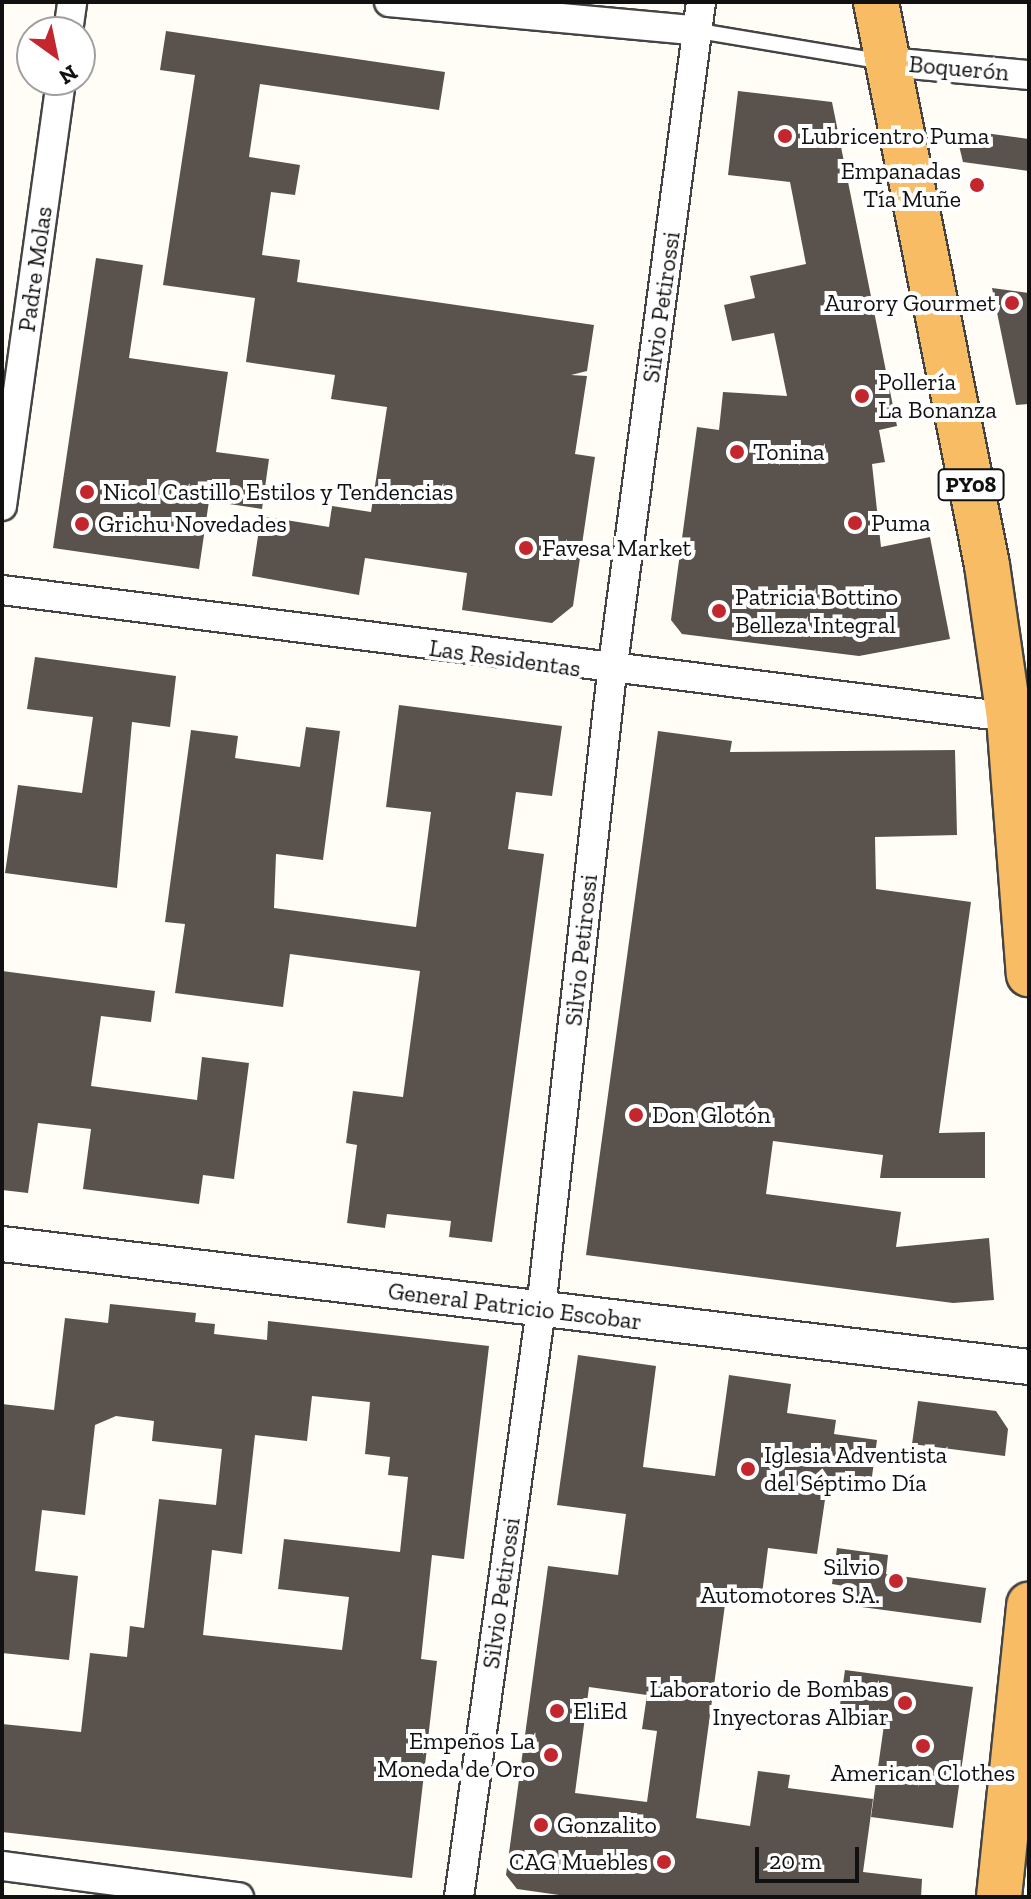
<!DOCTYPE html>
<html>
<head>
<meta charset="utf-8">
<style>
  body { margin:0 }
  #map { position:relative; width:1031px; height:1899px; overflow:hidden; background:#fffdf5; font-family:"Zilla Slab",serif }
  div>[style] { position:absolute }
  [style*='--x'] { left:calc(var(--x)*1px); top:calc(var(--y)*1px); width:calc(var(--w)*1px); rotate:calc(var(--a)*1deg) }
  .building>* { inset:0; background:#5a524d }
  .roads { filter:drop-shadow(2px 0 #444) drop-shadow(-2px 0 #444) drop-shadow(0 2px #444) drop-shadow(0 -2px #444) }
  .service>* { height:14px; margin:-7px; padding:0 7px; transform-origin:7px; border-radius:7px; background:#fff }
  .minor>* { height:28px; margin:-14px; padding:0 14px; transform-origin:14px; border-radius:14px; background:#fff }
  .tertiary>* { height:34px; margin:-17px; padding:0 17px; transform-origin:17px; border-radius:17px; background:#fff }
  .trunk>* { height:44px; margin:-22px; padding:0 22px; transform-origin:22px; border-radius:22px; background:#f7bc64 }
  .dots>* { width:22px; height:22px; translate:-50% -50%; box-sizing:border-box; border:4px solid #fff; border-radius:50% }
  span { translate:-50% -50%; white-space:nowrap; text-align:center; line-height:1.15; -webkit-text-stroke:8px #fff; paint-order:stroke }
  .shield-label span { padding:2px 6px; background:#fff; border:2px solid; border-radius:6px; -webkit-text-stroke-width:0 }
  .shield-label { font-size:22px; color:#111; font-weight:700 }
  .street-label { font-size:24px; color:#111 }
  .poi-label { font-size:24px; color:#111 }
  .left { translate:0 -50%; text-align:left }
  .right { translate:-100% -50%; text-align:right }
  .frame { position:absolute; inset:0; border:4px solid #111; pointer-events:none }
  .north { position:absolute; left:16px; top:16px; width:80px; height:80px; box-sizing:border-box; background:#fff; border:2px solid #a0a0a0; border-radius:50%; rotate:147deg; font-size:22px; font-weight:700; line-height:32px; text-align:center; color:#111 }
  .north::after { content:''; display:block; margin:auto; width:28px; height:36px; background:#c4262e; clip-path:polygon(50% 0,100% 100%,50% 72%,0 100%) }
  .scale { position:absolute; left:755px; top:1847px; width:104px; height:36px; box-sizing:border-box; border:4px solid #111; border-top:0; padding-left:10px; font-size:24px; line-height:28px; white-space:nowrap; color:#111; -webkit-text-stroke:6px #fff; paint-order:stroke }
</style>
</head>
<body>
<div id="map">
  <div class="building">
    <div style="clip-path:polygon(166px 31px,445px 72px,439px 110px,260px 84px,249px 157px,300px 165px,295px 195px,271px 192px,262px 255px,300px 260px,297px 282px,594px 325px,587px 371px,571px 375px,587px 376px,575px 454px,595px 457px,590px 490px,573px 606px,552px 623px,462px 610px,467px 573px,365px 558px,359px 595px,252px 576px,261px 516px,329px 527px,332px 506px,371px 512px,387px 407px,331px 399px,335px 375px,246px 362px,255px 298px,163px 285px,195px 75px,160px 70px)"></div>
    <div style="clip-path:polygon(738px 91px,832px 102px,897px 426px,879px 430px,885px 462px,872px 464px,881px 547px,930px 537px,950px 639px,859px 656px,682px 634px,671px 620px,697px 427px,719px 430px,723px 392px,787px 396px,774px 333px,732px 341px,724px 305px,755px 298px,750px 276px,806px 264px,790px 182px,728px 175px)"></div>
    <div style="clip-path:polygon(955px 129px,1029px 139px,1029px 171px,963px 162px)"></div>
    <div style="clip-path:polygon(96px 258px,143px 265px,129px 358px,228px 372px,216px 452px,269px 459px,262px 509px,209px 501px,199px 569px,53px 548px)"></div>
    <div style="clip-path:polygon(992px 288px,1029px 293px,1029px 404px,1016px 405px)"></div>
    <div style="clip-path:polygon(35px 657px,176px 676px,170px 727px,132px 722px,117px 888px,5px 873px,18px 785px,82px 793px,93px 717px,27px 709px)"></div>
    <div style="clip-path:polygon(399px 705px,562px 726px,552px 796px,516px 792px,508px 849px,544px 854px,492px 1242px,449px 1237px,451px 1221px,387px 1214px,385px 1228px,347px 1223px,357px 1145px,346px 1143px,353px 1091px,403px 1097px,420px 971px,290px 954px,283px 1007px,175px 993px,185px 924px,165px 922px,191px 730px,238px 736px,235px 758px,300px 767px,306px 727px,340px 731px,323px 860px,276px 854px,274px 908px,416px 927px,431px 812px,386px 807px)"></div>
    <div style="clip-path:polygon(658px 731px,732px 741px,730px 752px,955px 750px,957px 835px,875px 837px,876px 889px,971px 902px,939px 1133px,985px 1132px,985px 1178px,880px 1178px,883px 1155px,773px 1141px,766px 1194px,901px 1212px,896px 1247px,989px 1238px,994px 1300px,953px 1303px,586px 1255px)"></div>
    <div style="clip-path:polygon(2px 971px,155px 991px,151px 1022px,101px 1016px,91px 1086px,197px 1100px,202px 1057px,249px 1063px,234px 1179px,203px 1175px,199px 1204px,83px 1189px,91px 1129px,38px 1123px,28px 1193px,2px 1190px)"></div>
    <div style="clip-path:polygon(evenodd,110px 1304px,196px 1313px,195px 1322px,215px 1324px,214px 1334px,267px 1340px,268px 1321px,489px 1346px,464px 1559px,432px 1555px,421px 1659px,437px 1661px,412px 1878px,2px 1832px,2px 1724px,81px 1732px,90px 1653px,127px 1657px,130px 1626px,144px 1628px,159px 1499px,216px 1505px,222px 1449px,152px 1441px,154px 1421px,116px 1416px,95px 1425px,85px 1515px,42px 1510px,35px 1571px,78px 1576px,69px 1660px,2px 1653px,2px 1404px,54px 1410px,65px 1318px,108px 1323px,110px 1304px,312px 1396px,370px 1402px,365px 1454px,390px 1457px,388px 1475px,408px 1477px,400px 1552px,284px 1539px,278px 1589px,349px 1597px,342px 1650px,203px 1635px,212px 1550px,242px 1554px,255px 1435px,307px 1441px,312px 1396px)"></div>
    <div style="clip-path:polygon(evenodd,578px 1355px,656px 1366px,643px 1467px,715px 1476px,729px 1375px,791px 1384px,787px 1413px,836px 1420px,834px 1434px,877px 1440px,870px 1491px,827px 1486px,817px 1554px,768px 1548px,762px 1594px,727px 1590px,696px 1818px,750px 1826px,758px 1771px,790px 1775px,788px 1788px,873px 1799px,863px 1872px,922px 1879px,921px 1897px,573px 1897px,517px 1889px,506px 1875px,548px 1566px,618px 1575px,626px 1514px,557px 1505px,578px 1355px,589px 1687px,647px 1695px,642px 1729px,657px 1731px,647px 1802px,575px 1793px,589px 1687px)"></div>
    <div style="clip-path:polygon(918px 1401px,996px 1411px,1008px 1429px,1005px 1456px,912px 1444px)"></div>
    <div style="clip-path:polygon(837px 1548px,888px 1555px,886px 1574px,986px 1588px,981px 1623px,854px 1606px,856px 1588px,832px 1584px)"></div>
    <div style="clip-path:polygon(845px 1670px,973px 1687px,953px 1828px,871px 1817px,884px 1725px,838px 1719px)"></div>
  </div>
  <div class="roads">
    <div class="service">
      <div style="--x:699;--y:31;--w:188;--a:9.5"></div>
    </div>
    <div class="minor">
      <div style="--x:389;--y:2;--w:311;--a:5.3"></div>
      <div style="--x:68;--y:32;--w:30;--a:-82"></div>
      <div style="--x:888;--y:62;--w:142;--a:5.3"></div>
      <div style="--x:2;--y:506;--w:430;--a:-82.1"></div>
      <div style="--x:2;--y:590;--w:1030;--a:7.19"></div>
      <div style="--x:2;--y:1866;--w:239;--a:7.5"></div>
      <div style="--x:459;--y:1897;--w:594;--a:-82.06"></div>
      <div style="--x:541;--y:1309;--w:641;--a:-83.64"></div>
      <div style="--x:612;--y:672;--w:676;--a:-82.43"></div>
    </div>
    <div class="tertiary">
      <div style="--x:2;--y:1244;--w:1034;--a:6.83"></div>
    </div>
    <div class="trunk">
      <div style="--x:876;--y:2;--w:574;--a:78.85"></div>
      <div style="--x:987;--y:565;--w:154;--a:81.8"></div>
      <div style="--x:1009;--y:717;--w:258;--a:85.6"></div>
      <div style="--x:999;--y:1897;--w:294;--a:-84.1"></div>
    </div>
  </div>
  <div class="dots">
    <div style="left:785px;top:136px;background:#c4262e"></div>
    <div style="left:977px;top:185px;background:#c4262e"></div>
    <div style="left:1012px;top:303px;background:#c4262e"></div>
    <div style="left:862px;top:396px;background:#c4262e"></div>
    <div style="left:737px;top:452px;background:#c4262e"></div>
    <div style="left:87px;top:492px;background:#c4262e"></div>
    <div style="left:855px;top:523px;background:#c4262e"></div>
    <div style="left:82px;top:524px;background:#c4262e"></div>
    <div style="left:526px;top:548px;background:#c4262e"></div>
    <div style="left:719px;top:611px;background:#c4262e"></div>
    <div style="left:636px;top:1115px;background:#c4262e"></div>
    <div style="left:748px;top:1469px;background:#c4262e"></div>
    <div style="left:896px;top:1581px;background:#c4262e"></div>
    <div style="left:905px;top:1703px;background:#c4262e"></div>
    <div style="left:557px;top:1711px;background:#c4262e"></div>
    <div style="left:923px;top:1746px;background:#c4262e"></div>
    <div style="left:551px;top:1755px;background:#c4262e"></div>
    <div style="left:541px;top:1825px;background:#c4262e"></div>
    <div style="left:664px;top:1862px;background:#c4262e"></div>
  </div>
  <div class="shield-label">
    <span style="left:971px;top:485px">PY08</span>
  </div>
  <div class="street-label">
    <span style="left:959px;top:68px;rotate:5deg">Boquerón</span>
    <span style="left:35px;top:269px;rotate:-82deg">Padre Molas</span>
    <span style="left:661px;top:307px;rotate:-82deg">Silvio Petirossi</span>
    <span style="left:505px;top:658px;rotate:8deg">Las Residentas</span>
    <span style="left:581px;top:950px;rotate:-84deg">Silvio Petirossi</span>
    <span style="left:515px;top:1306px;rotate:7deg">General Patricio Escobar</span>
    <span style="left:501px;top:1593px;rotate:-82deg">Silvio Petirossi</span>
  </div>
  <div class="poi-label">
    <span class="left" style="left:801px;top:136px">Lubricentro Puma</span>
    <span class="right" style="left:961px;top:185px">Empanadas<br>Tía Muñe</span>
    <span class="right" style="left:996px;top:303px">Aurory Gourmet</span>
    <span class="left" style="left:878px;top:396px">Pollería<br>La Bonanza</span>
    <span class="left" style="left:753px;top:452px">Tonina</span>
    <span class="left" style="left:103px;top:492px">Nicol Castillo Estilos y Tendencias</span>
    <span class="left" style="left:871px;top:523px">Puma</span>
    <span class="left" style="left:98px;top:524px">Grichu Novedades</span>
    <span class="left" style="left:542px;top:548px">Favesa Market</span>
    <span class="left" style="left:735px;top:611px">Patricia Bottino<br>Belleza Integral</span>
    <span class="left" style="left:652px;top:1115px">Don Glotón</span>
    <span class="left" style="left:764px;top:1469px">Iglesia Adventista<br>del Séptimo Día</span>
    <span class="right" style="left:880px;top:1581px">Silvio<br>Automotores S.A.</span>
    <span class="right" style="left:889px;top:1703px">Laboratorio de Bombas<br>Inyectoras Albiar</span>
    <span class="left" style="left:573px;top:1711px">EliEd</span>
    <span class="right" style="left:535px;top:1755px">Empeños La<br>Moneda de Oro</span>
    <span style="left:923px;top:1773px">American Clothes</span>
    <span class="left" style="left:557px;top:1825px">Gonzalito</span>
    <span class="right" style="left:648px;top:1862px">CAG Muebles</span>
  </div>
  <div class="frame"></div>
  <div class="north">N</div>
  <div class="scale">20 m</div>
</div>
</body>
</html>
